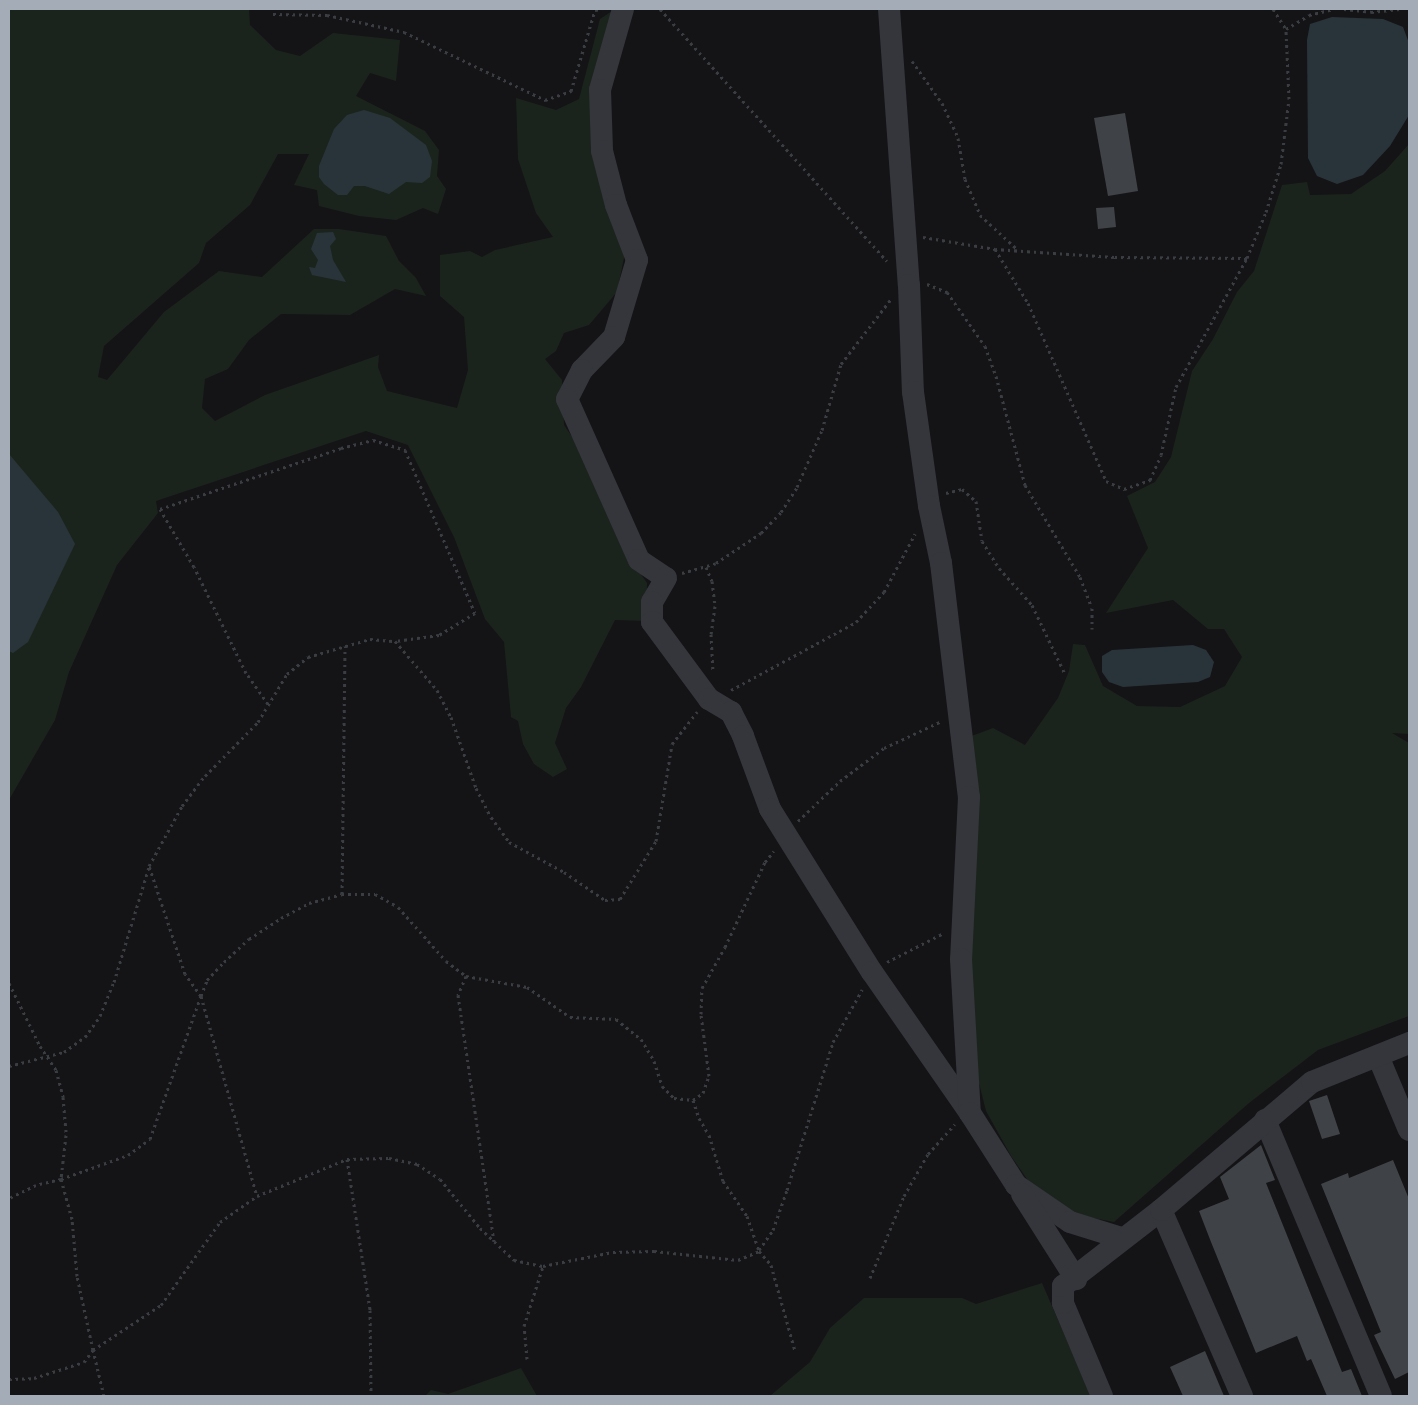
<!DOCTYPE html>
<html>
<head>
<meta charset="utf-8">
<style>
  body { margin:0 }
  #map { position:relative; width:1418px; height:1405px; overflow:hidden; background:#141416; font-family:Raleway,sans-serif }
  div>[style] { position:absolute }
  [style*='--x'] { left:calc(var(--x)*1px); top:calc(var(--y)*1px); width:calc(var(--w)*1px); rotate:calc(var(--a)*1deg) }
  .green>* { inset:0; background:#1b241c }
  .water>* { inset:0; background:#29343a }
  .building>* { inset:0; background:#3f4246 }
  .path>* { height:3px; margin-top:-1.5px; transform-origin:0; background:repeating-linear-gradient(90deg,#3a3d42 0 2.5px,transparent 0 6.5px) }
  .minor>* { height:22px; margin:-11px; padding:0 11px; transform-origin:11px; border-radius:11px; background:#34363b }
  span { translate:-50% -50%; white-space:nowrap; text-align:center; line-height:1.15; -webkit-text-stroke:4px #0f0f11; paint-order:stroke }
  .frame { position:absolute; inset:0; border:10px solid #a4acb7; pointer-events:none }
</style>
</head>
<body>
<div id="map">
  <div class="green">
    <div style="clip-path:polygon(9px 9px,249px 9px,250px 25px,276px 50px,300px 56px,333px 33px,400px 40px,396px 81px,370px 73px,356px 96px,425px 131px,439px 150px,437px 176px,446px 189px,438px 214px,423px 208px,396px 220px,359px 216px,319px 206px,317px 190px,294px 185px,309px 154px,278px 154px,250px 205px,206px 243px,199px 263px,104px 346px,98px 377px,107px 380px,164px 312px,219px 271px,262px 277px,314px 229px,339px 229px,386px 236px,399px 261px,416px 278px,426px 296px,395px 289px,350px 315px,281px 314px,249px 340px,228px 369px,205px 379px,202px 408px,215px 421px,265px 395px,379px 355px,378px 367px,387px 391px,457px 408px,468px 370px,464px 317px,440px 296px,440px 255px,470px 251px,482px 257px,495px 250px,553px 237px,536px 213px,518px 159px,516px 98px,556px 110px,579px 99px,600px 19px,612px 11px,596px 78px,626px 248px,617px 292px,589px 325px,564px 333px,556px 351px,545px 359px,562px 380px,564px 425px,582px 451px,627px 554px,647px 583px,646px 621px,615px 620px,581px 687px,566px 708px,555px 743px,567px 769px,553px 777px,534px 764px,523px 744px,518px 721px,511px 717px,504px 642px,485px 619px,454px 537px,408px 445px,366px 431px,156px 501px,158px 513px,117px 565px,69px 672px,55px 720px,9px 800px)"></div>
    <div style="clip-path:polygon(1409px 144px,1409px 734px,1392px 733px,1409px 743px,1409px 1016px,1318px 1050px,1249px 1103px,1114px 1222px,1067px 1213px,1034px 1189px,1011px 1156px,986px 1111px,975px 1067px,967px 1006px,969px 737px,993px 728px,1025px 745px,1058px 698px,1069px 671px,1073px 644px,1085px 645px,1103px 686px,1137px 706px,1180px 707px,1225px 686px,1242px 657px,1224px 629px,1208px 629px,1173px 600px,1106px 613px,1148px 548px,1127px 496px,1155px 482px,1171px 457px,1192px 371px,1213px 339px,1237px 292px,1254px 271px,1282px 185px,1307px 182px,1310px 195px,1351px 194px,1385px 171px)"></div>
    <div style="clip-path:polygon(1042px 1283px,1091px 1396px,770px 1396px,810px 1362px,830px 1328px,864px 1298px,962px 1298px,976px 1304px)"></div>
    <div style="clip-path:polygon(521px 1368px,537px 1396px,425px 1396px,431px 1390px,448px 1394px)"></div>
  </div>
  <div class="water">
    <div style="clip-path:polygon(1332px 17px,1383px 19px,1403px 27px,1409px 43px,1409px 115px,1390px 146px,1363px 175px,1337px 184px,1317px 176px,1308px 158px,1307px 40px,1310px 24px)"></div>
    <div style="clip-path:polygon(364px 110px,390px 118px,426px 145px,432px 161px,430px 177px,422px 183px,406px 182px,389px 194px,365px 186px,354px 186px,347px 195px,338px 195px,324px 184px,319px 177px,319px 166px,334px 129px,347px 115px)"></div>
    <div style="clip-path:polygon(333px 232px,336px 239px,330px 246px,333px 260px,346px 282px,312px 275px,309px 267px,315px 268px,318px 260px,311px 249px,317px 233px)"></div>
    <div style="clip-path:polygon(9px 454px,58px 512px,75px 544px,28px 642px,13px 653px,9px 651px)"></div>
    <div style="clip-path:polygon(1193px 645px,1206px 650px,1214px 662px,1210px 677px,1198px 682px,1123px 687px,1109px 682px,1102px 672px,1102px 656px,1112px 650px)"></div>
  </div>
  <div class="building">
    <div style="clip-path:polygon(1125px 113px,1138px 191px,1108px 196px,1094px 118px)"></div>
    <div style="clip-path:polygon(1114px 207px,1116px 227px,1098px 229px,1096px 208px)"></div>
    <div style="clip-path:polygon(1327px 1095px,1340px 1134px,1322px 1139px,1309px 1101px)"></div>
    <div style="clip-path:polygon(1261px 1145px,1275px 1180px,1266px 1183px,1342px 1372px,1351px 1369px,1362px 1396px,1327px 1396px,1311px 1359px,1307px 1361px,1297px 1336px,1256px 1353px,1211px 1242px,1199px 1211px,1229px 1199px,1220px 1177px)"></div>
    <div style="clip-path:polygon(1393px 1160px,1409px 1199px,1409px 1372px,1395px 1379px,1374px 1335px,1381px 1332px,1321px 1184px,1348px 1173px,1349px 1178px)"></div>
    <div style="clip-path:polygon(1205px 1351px,1224px 1396px,1183px 1396px,1170px 1367px)"></div>
  </div>
  <div class="path">
    <div style="--x:660;--y:9;--w:339;--a:48"></div>
    <div style="--x:1273;--y:9;--w:24;--a:57"></div>
    <div style="--x:1344;--y:9;--w:27;--a:6"></div>
    <div style="--x:1371;--y:12;--w:29;--a:-6"></div>
    <div style="--x:273;--y:14;--w:54;--a:1.1"></div>
    <div style="--x:327;--y:15;--w:79;--a:12.4"></div>
    <div style="--x:404;--y:32;--w:157;--a:25.7"></div>
    <div style="--x:545;--y:100;--w:28;--a:-19"></div>
    <div style="--x:571;--y:91;--w:84;--a:-73.5"></div>
    <div style="--x:595;--y:10;--w:7;--a:-8"></div>
    <div style="--x:912;--y:61;--w:52;--a:54.5"></div>
    <div style="--x:942;--y:103;--w:38;--a:65"></div>
    <div style="--x:958;--y:138;--w:42;--a:80.3"></div>
    <div style="--x:965;--y:179;--w:39;--a:67"></div>
    <div style="--x:980;--y:215;--w:50;--a:42.6"></div>
    <div style="--x:923;--y:237;--w:73;--a:9.5"></div>
    <div style="--x:995;--y:249;--w:63;--a:58.6"></div>
    <div style="--x:1028;--y:303;--w:194;--a:66.3"></div>
    <div style="--x:1106;--y:481;--w:20;--a:24"></div>
    <div style="--x:1124;--y:489;--w:28;--a:-19"></div>
    <div style="--x:1150;--y:480;--w:27;--a:-66"></div>
    <div style="--x:1161;--y:455;--w:70;--a:-77.6"></div>
    <div style="--x:1176;--y:387;--w:147;--a:-61.2"></div>
    <div style="--x:1247;--y:258;--w:133;--a:-179.6"></div>
    <div style="--x:1114;--y:257;--w:119;--a:-176.2"></div>
    <div style="--x:1247;--y:258;--w:50;--a:-67.6"></div>
    <div style="--x:1266;--y:212;--w:50;--a:-72.6"></div>
    <div style="--x:1281;--y:164;--w:65;--a:-83"></div>
    <div style="--x:1289;--y:99;--w:70;--a:-92.5"></div>
    <div style="--x:1286;--y:29;--w:27;--a:-31"></div>
    <div style="--x:1309;--y:15;--w:25;--a:-14"></div>
    <div style="--x:927;--y:284;--w:22;--a:22"></div>
    <div style="--x:947;--y:292;--w:66;--a:54.9"></div>
    <div style="--x:985;--y:346;--w:32;--a:70"></div>
    <div style="--x:996;--y:376;--w:113;--a:75.1"></div>
    <div style="--x:1025;--y:485;--w:107;--a:59.1"></div>
    <div style="--x:1080;--y:577;--w:33;--a:69"></div>
    <div style="--x:1092;--y:608;--w:21;--a:90"></div>
    <div style="--x:946;--y:493;--w:16;--a:-14"></div>
    <div style="--x:962;--y:489;--w:18;--a:41"></div>
    <div style="--x:976;--y:501;--w:40;--a:81.5"></div>
    <div style="--x:982;--y:541;--w:32;--a:58"></div>
    <div style="--x:999;--y:568;--w:50;--a:48.3"></div>
    <div style="--x:1032;--y:605;--w:76;--a:64.4"></div>
    <div style="--x:706;--y:567;--w:15;--a:67"></div>
    <div style="--x:712;--y:581;--w:25;--a:83"></div>
    <div style="--x:715;--y:606;--w:28;--a:98"></div>
    <div style="--x:711;--y:634;--w:37;--a:87"></div>
    <div style="--x:682;--y:573;--w:35;--a:-16"></div>
    <div style="--x:716;--y:563;--w:54;--a:-33.7"></div>
    <div style="--x:761;--y:533;--w:29;--a:-46"></div>
    <div style="--x:781;--y:512;--w:30;--a:-57"></div>
    <div style="--x:797;--y:487;--w:62;--a:-66.3"></div>
    <div style="--x:822;--y:430;--w:69;--a:-73.9"></div>
    <div style="--x:841;--y:364;--w:82;--a:-52.4"></div>
    <div style="--x:731;--y:690;--w:142;--a:-28.5"></div>
    <div style="--x:856;--y:622;--w:41;--a:-47"></div>
    <div style="--x:884;--y:592;--w:66;--a:-61.9"></div>
    <div style="--x:268;--y:704;--w:38;--a:-125"></div>
    <div style="--x:246;--y:673;--w:118;--a:-116.1"></div>
    <div style="--x:194;--y:567;--w:67;--a:-120.4"></div>
    <div style="--x:160;--y:509;--w:191;--a:-18.6"></div>
    <div style="--x:341;--y:448;--w:33;--a:-14"></div>
    <div style="--x:373;--y:440;--w:34;--a:17"></div>
    <div style="--x:405;--y:450;--w:177;--a:66.8"></div>
    <div style="--x:475;--y:613;--w:42;--a:148.6"></div>
    <div style="--x:439;--y:635;--w:44;--a:172.2"></div>
    <div style="--x:798;--y:821;--w:58;--a:-43.6"></div>
    <div style="--x:840;--y:781;--w:55;--a:-36.9"></div>
    <div style="--x:884;--y:748;--w:64;--a:-25"></div>
    <div style="--x:342;--y:894;--w:248;--a:-89.3"></div>
    <div style="--x:887;--y:962;--w:64;--a:-27"></div>
    <div style="--x:466;--y:976;--w:21;--a:113"></div>
    <div style="--x:458;--y:995;--w:249;--a:81.7"></div>
    <div style="--x:9;--y:983;--w:70;--a:63.8"></div>
    <div style="--x:40;--y:1046;--w:29;--a:56"></div>
    <div style="--x:56;--y:1070;--w:28;--a:75"></div>
    <div style="--x:63;--y:1097;--w:38;--a:85"></div>
    <div style="--x:66;--y:1135;--w:44;--a:96.5"></div>
    <div style="--x:61;--y:1179;--w:26;--a:167"></div>
    <div style="--x:36;--y:1185;--w:30;--a:154"></div>
    <div style="--x:201;--y:996;--w:27;--a:-126"></div>
    <div style="--x:185;--y:974;--w:114;--a:-108.4"></div>
    <div style="--x:149;--y:866;--w:68;--a:-61.2"></div>
    <div style="--x:182;--y:806;--w:38;--a:-53"></div>
    <div style="--x:205;--y:776;--w:76;--a:-45.5"></div>
    <div style="--x:258;--y:722;--w:56;--a:-58.9"></div>
    <div style="--x:287;--y:674;--w:27;--a:-39"></div>
    <div style="--x:308;--y:657;--w:65;--a:-16.2"></div>
    <div style="--x:370;--y:639;--w:25;--a:5"></div>
    <div style="--x:395;--y:641;--w:65;--a:49.4"></div>
    <div style="--x:437;--y:690;--w:30;--a:63"></div>
    <div style="--x:451;--y:717;--w:75;--a:70.6"></div>
    <div style="--x:476;--y:788;--w:33;--a:63"></div>
    <div style="--x:491;--y:817;--w:31;--a:54"></div>
    <div style="--x:509;--y:842;--w:63;--a:28.6"></div>
    <div style="--x:564;--y:872;--w:50;--a:34.3"></div>
    <div style="--x:605;--y:900;--w:15;--a:-4"></div>
    <div style="--x:620;--y:899;--w:68;--a:-58.2"></div>
    <div style="--x:656;--y:841;--w:98;--a:-80.6"></div>
    <div style="--x:672;--y:744;--w:41;--a:-52"></div>
    <div style="--x:201;--y:996;--w:17;--a:-69"></div>
    <div style="--x:207;--y:980;--w:25;--a:-47"></div>
    <div style="--x:224;--y:962;--w:34;--a:-43"></div>
    <div style="--x:249;--y:939;--w:38;--a:-33"></div>
    <div style="--x:281;--y:918;--w:32;--a:-28"></div>
    <div style="--x:309;--y:903;--w:34;--a:-15"></div>
    <div style="--x:342;--y:894;--w:33;--a:0"></div>
    <div style="--x:375;--y:894;--w:26;--a:29"></div>
    <div style="--x:398;--y:907;--w:72;--a:48.4"></div>
    <div style="--x:446;--y:961;--w:25;--a:37"></div>
    <div style="--x:466;--y:976;--w:62;--a:10.2"></div>
    <div style="--x:527;--y:987;--w:52;--a:34.9"></div>
    <div style="--x:570;--y:1017;--w:46;--a:2.5"></div>
    <div style="--x:616;--y:1019;--w:32;--a:39"></div>
    <div style="--x:641;--y:1039;--w:26;--a:59"></div>
    <div style="--x:654;--y:1061;--w:26;--a:72"></div>
    <div style="--x:662;--y:1086;--w:17;--a:45"></div>
    <div style="--x:674;--y:1098;--w:19;--a:6"></div>
    <div style="--x:693;--y:1100;--w:19;--a:72"></div>
    <div style="--x:699;--y:1118;--w:20;--a:60"></div>
    <div style="--x:709;--y:1135;--w:48;--a:73.1"></div>
    <div style="--x:723;--y:1181;--w:42;--a:55.6"></div>
    <div style="--x:747;--y:1216;--w:37;--a:71"></div>
    <div style="--x:9;--y:1066;--w:57;--a:-14.3"></div>
    <div style="--x:64;--y:1052;--w:26;--a:-36"></div>
    <div style="--x:85;--y:1037;--w:26;--a:-54"></div>
    <div style="--x:100;--y:1016;--w:37;--a:-68"></div>
    <div style="--x:114;--y:982;--w:120;--a:-73.1"></div>
    <div style="--x:693;--y:1100;--w:12;--a:-35"></div>
    <div style="--x:703;--y:1093;--w:18;--a:-71"></div>
    <div style="--x:709;--y:1076;--w:63;--a:-97.4"></div>
    <div style="--x:701;--y:1014;--w:26;--a:-88"></div>
    <div style="--x:702;--y:988;--w:47;--a:-60.7"></div>
    <div style="--x:725;--y:947;--w:94;--a:-64.8"></div>
    <div style="--x:765;--y:862;--w:14;--a:-51"></div>
    <div style="--x:347;--y:1159;--w:42;--a:-1.4"></div>
    <div style="--x:389;--y:1158;--w:29;--a:12"></div>
    <div style="--x:417;--y:1164;--w:27;--a:33"></div>
    <div style="--x:440;--y:1179;--w:63;--a:50.8"></div>
    <div style="--x:480;--y:1228;--w:47;--a:43.3"></div>
    <div style="--x:514;--y:1260;--w:30;--a:12"></div>
    <div style="--x:759;--y:1250;--w:24;--a:-55"></div>
    <div style="--x:773;--y:1230;--w:42;--a:-70.7"></div>
    <div style="--x:787;--y:1190;--w:155;--a:-72.7"></div>
    <div style="--x:833;--y:1042;--w:60;--a:-60.9"></div>
    <div style="--x:870;--y:1278;--w:89;--a:-67.5"></div>
    <div style="--x:904;--y:1196;--w:48;--a:-60.3"></div>
    <div style="--x:928;--y:1154;--w:40;--a:-48"></div>
    <div style="--x:527;--y:1359;--w:33;--a:-95"></div>
    <div style="--x:524;--y:1326;--w:63;--a:-72.4"></div>
    <div style="--x:543;--y:1266;--w:71;--a:-11.3"></div>
    <div style="--x:613;--y:1252;--w:41;--a:-1.4"></div>
    <div style="--x:654;--y:1251;--w:84;--a:6.1"></div>
    <div style="--x:738;--y:1260;--w:23;--a:-23"></div>
    <div style="--x:759;--y:1251;--w:18;--a:49"></div>
    <div style="--x:771;--y:1265;--w:89;--a:74.4"></div>
    <div style="--x:9;--y:1379;--w:25;--a:-2"></div>
    <div style="--x:34;--y:1378;--w:52;--a:-17.7"></div>
    <div style="--x:84;--y:1362;--w:15;--a:-53"></div>
    <div style="--x:93;--y:1350;--w:76;--a:-102.2"></div>
    <div style="--x:77;--y:1276;--w:57;--a:-95"></div>
    <div style="--x:72;--y:1219;--w:41;--a:-105.4"></div>
    <div style="--x:61;--y:1179;--w:71;--a:-19.7"></div>
    <div style="--x:128;--y:1155;--w:27;--a:-36"></div>
    <div style="--x:150;--y:1139;--w:152;--a:-70.4"></div>
    <div style="--x:201;--y:996;--w:208;--a:74.4"></div>
    <div style="--x:104;--y:1396;--w:47;--a:-103.4"></div>
    <div style="--x:93;--y:1350;--w:82;--a:-33.5"></div>
    <div style="--x:161;--y:1305;--w:102;--a:-54.6"></div>
    <div style="--x:220;--y:1222;--w:45;--a:-35.1"></div>
    <div style="--x:257;--y:1196;--w:97;--a:-22.3"></div>
    <div style="--x:347;--y:1159;--w:153;--a:81.3"></div>
    <div style="--x:370;--y:1310;--w:86;--a:89.3"></div>
  </div>
  <div class="minor">
    <div style="--x:623;--y:9;--w:84;--a:105.9"></div>
    <div style="--x:600;--y:90;--w:61;--a:88.1"></div>
    <div style="--x:602;--y:151;--w:56;--a:75.5"></div>
    <div style="--x:616;--y:205;--w:59;--a:69.1"></div>
    <div style="--x:637;--y:260;--w:80;--a:106.6"></div>
    <div style="--x:614;--y:337;--w:46;--a:134.1"></div>
    <div style="--x:582;--y:370;--w:33;--a:117"></div>
    <div style="--x:567;--y:399;--w:176;--a:65.9"></div>
    <div style="--x:639;--y:560;--w:32;--a:34"></div>
    <div style="--x:666;--y:578;--w:28;--a:120"></div>
    <div style="--x:652;--y:602;--w:20;--a:90"></div>
    <div style="--x:652;--y:622;--w:96;--a:53.5"></div>
    <div style="--x:709;--y:699;--w:26;--a:31"></div>
    <div style="--x:731;--y:712;--w:27;--a:63"></div>
    <div style="--x:743;--y:736;--w:78;--a:69.7"></div>
    <div style="--x:770;--y:809;--w:192;--a:58"></div>
    <div style="--x:872;--y:972;--w:172;--a:55.2"></div>
    <div style="--x:889;--y:9;--w:277;--a:85.9"></div>
    <div style="--x:909;--y:285;--w:107;--a:87.9"></div>
    <div style="--x:913;--y:392;--w:115;--a:82"></div>
    <div style="--x:929;--y:506;--w:58;--a:78.1"></div>
    <div style="--x:941;--y:563;--w:236;--a:83.2"></div>
    <div style="--x:969;--y:797;--w:162;--a:92.8"></div>
    <div style="--x:961;--y:959;--w:154;--a:86.7"></div>
    <div style="--x:970;--y:1113;--w:85;--a:57.4"></div>
    <div style="--x:1016;--y:1185;--w:65;--a:34.4"></div>
    <div style="--x:1070;--y:1222;--w:53;--a:17.4"></div>
    <div style="--x:1378;--y:1056;--w:80;--a:67.3"></div>
    <div style="--x:1265;--y:1120;--w:299;--a:67.2"></div>
    <div style="--x:1022;--y:1194;--w:101;--a:57.6"></div>
    <div style="--x:1102;--y:1396;--w:101;--a:-112.8"></div>
    <div style="--x:1063;--y:1303;--w:17;--a:-90"></div>
    <div style="--x:1063;--y:1286;--w:124;--a:-37.8"></div>
    <div style="--x:1242;--y:1396;--w:203;--a:-113.5"></div>
    <div style="--x:1161;--y:1210;--w:198;--a:-40.3"></div>
    <div style="--x:1312;--y:1082;--w:105;--a:-21.9"></div>
  </div>
  <div class="frame"></div>
</div>
</body>
</html>
